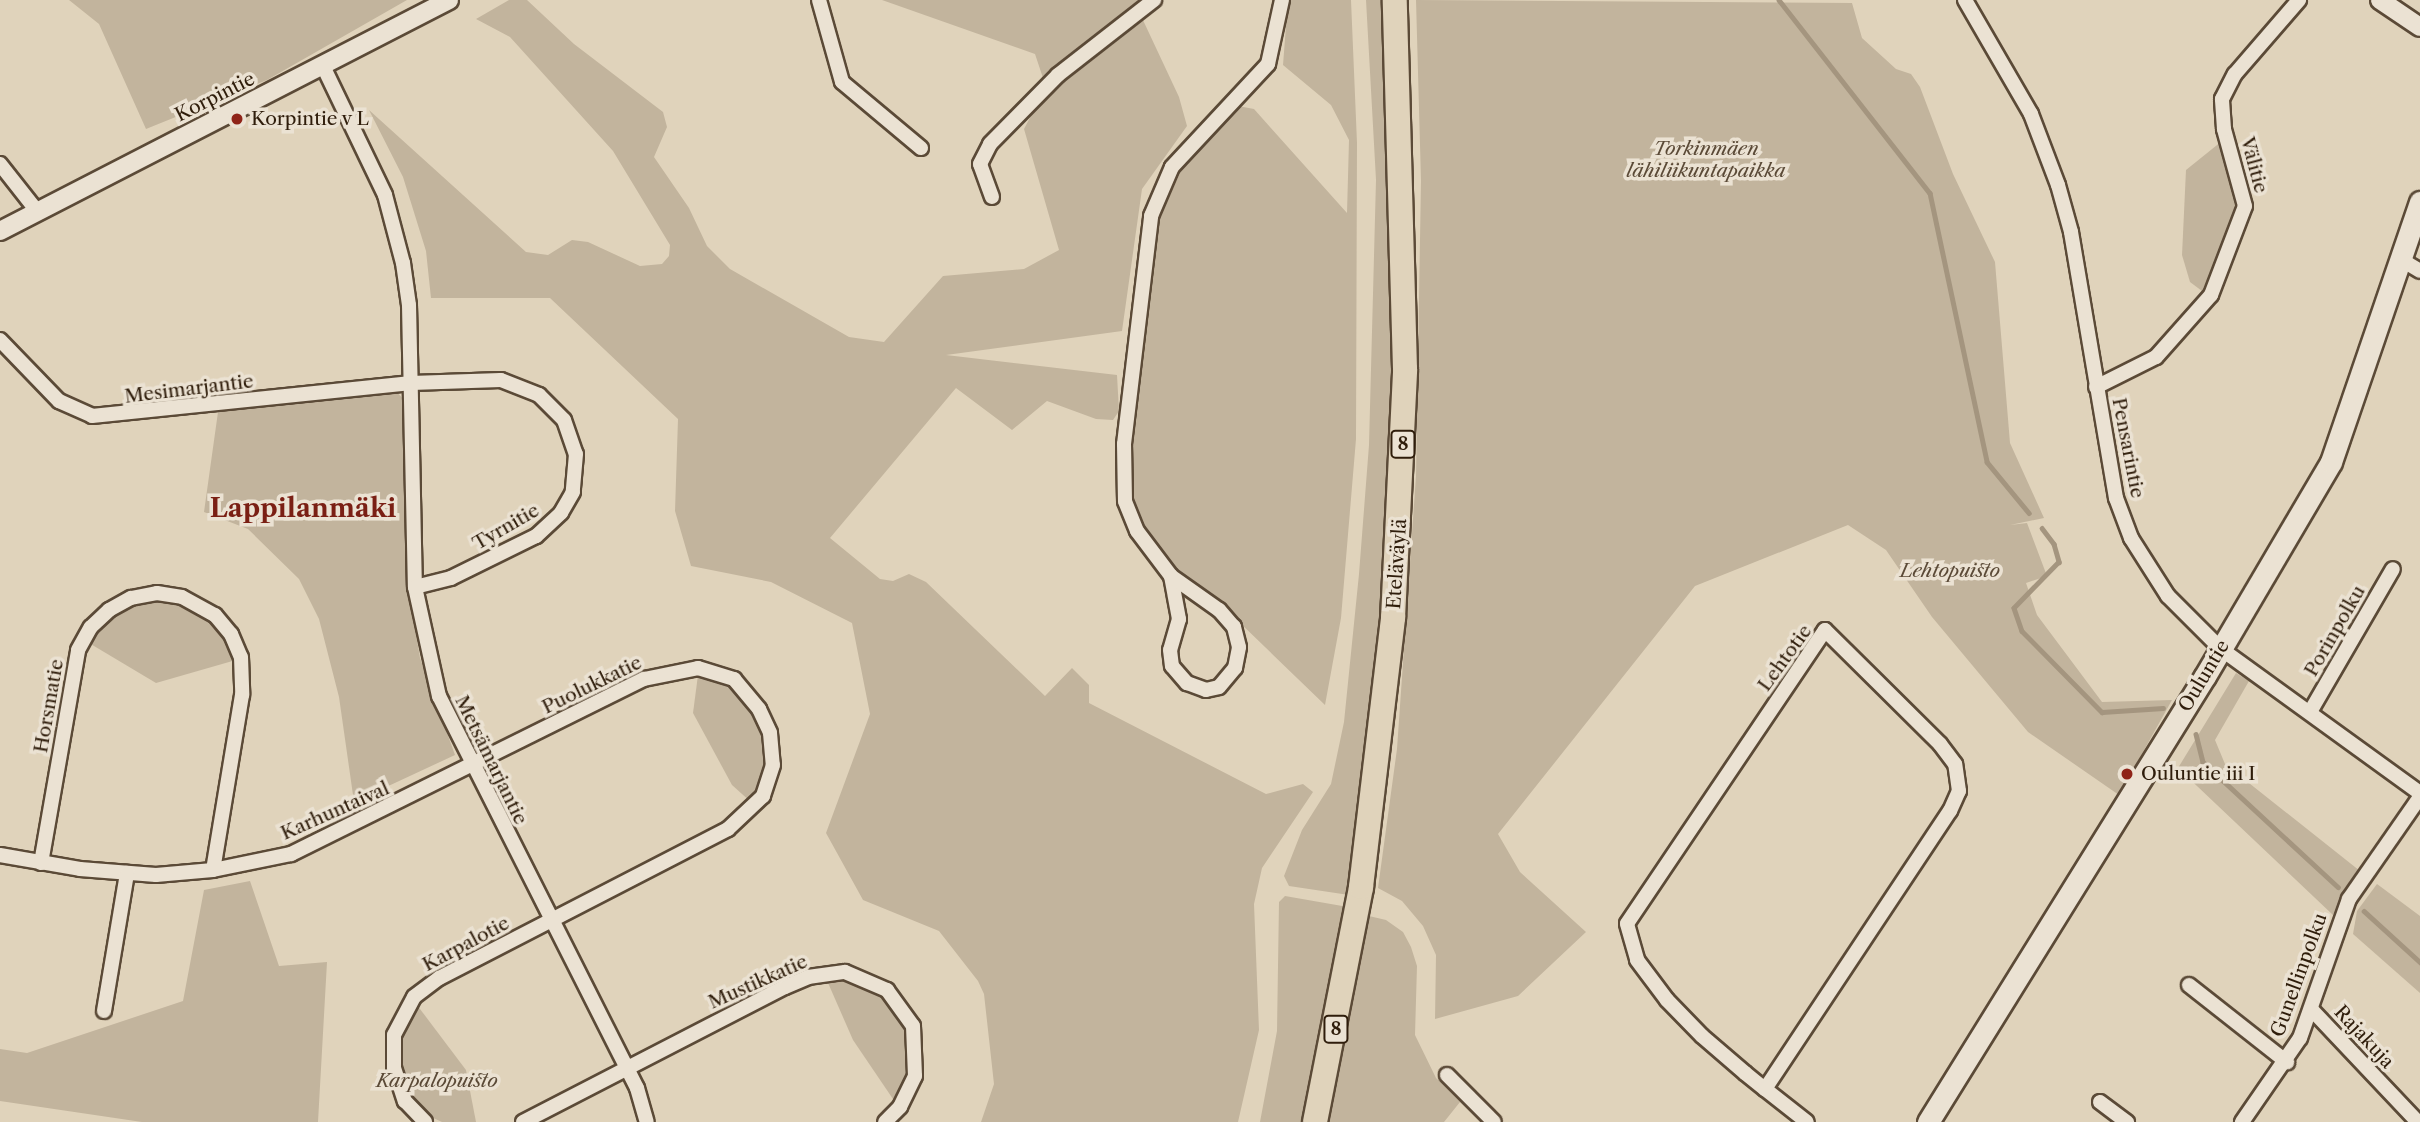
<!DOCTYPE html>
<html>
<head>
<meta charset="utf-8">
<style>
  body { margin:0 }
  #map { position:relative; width:2420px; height:1122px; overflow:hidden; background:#e0d3bb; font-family:"Libre Caslon Text",serif }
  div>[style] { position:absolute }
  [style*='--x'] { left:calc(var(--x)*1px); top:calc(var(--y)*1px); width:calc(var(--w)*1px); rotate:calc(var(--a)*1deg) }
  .green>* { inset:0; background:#c2b49d }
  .stream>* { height:4.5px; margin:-2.25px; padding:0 2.25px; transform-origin:2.25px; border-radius:2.25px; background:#a4957f }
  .roads { filter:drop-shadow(2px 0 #5b4a37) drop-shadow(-2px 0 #5b4a37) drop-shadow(0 2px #5b4a37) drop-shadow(0 -2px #5b4a37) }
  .minor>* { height:14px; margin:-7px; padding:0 7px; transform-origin:7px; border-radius:7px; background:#ebe2d3 }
  .tertiary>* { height:18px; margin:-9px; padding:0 9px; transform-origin:9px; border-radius:9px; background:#ebe2d3 }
  .secondary>* { height:21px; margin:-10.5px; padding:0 10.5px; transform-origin:10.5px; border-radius:10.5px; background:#ebe2d3 }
  .trunk>* { height:24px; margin:-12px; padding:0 12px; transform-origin:12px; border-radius:12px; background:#e0d3bb }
  .dots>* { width:19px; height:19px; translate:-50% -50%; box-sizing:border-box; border:4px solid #ebe2d3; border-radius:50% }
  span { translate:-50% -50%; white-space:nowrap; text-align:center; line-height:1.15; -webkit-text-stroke:7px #ebe2d3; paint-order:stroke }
  .shield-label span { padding:2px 5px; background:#ebe2d3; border:2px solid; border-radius:5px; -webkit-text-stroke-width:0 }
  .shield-label { font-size:18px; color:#2f1d0b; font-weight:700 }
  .street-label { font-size:19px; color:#2f1d0b }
  .poi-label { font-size:19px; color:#2f1d0b }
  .left { translate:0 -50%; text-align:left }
  .park-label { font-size:19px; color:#5b4a37; font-style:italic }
  .district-label { font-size:26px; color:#7a1f14; font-weight:700 }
</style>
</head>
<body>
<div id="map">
  <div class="green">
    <div style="clip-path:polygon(69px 0,407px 0,267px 80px,146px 129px,99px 24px)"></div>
    <div style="clip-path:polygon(509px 0,527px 0,574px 44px,663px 112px,667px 127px,654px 157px,689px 208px,707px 246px,730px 269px,849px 337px,884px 342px,943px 276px,1024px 269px,1059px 250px,1024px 129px,1046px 87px,1035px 54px,882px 0,1150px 0,1142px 18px,1179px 97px,1187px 126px,1142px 189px,1122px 331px,946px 355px,1117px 375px,1119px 411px,1113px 420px,1096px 419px,1047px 401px,1012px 430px,956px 388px,830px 538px,880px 579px,893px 581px,909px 574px,926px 582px,1045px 696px,1072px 668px,1089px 685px,1089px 703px,1266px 794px,1303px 784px,1313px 792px,1262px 868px,1254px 904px,1259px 1030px,1238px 1122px,981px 1122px,994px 1084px,984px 994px,978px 981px,939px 931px,863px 900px,826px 833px,870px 714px,852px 623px,771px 582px,691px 566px,675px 511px,678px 419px,550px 298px,431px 298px,426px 251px,403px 177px,369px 110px,526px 252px,548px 255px,572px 240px,588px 242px,640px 266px,662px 264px,669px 256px,670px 245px,613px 151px,510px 37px,476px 19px)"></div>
    <div style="clip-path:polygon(1288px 0,1351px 0,1357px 143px,1356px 439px,1341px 618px,1325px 705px,1237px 620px,1174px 570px,1140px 525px,1132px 504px,1127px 465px,1136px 423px,1156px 226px,1184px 164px,1238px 106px,1254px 109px,1347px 213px,1349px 140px,1331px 105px,1283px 65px)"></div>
    <div style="clip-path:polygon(1366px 0,1384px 0,1394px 285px,1386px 576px,1349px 895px,1289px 886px,1284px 876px,1302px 830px,1331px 784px,1344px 722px,1359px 574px,1369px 445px,1376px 180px)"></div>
    <div style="clip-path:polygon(1416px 0,1852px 3px,1862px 38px,1896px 69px,1911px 74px,1920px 87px,1953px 174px,1995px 262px,2010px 443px,2044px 518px,2010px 525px,2027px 523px,2047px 576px,2026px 583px,2037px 615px,2102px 702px,2172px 700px,2119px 795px,2028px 732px,1932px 617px,1886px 550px,1848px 525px,1695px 586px,1498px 834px,1520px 872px,1586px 932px,1518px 996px,1435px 1019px,1436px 955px,1423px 926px,1402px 901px,1378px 888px,1397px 749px,1416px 476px,1421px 181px)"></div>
    <div style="clip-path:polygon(2222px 141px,2238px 185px,2231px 231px,2202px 291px,2190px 282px,2182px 255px,2186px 170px)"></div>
    <div style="clip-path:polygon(396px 391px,404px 400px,409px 592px,420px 658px,455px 755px,354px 802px,339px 697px,319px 619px,299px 579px,248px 529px,204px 512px,218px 412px)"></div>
    <div style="clip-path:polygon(152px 600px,184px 604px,204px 615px,222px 631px,236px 660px,156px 683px,89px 643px,101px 624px,121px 609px)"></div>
    <div style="clip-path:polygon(2236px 673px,2249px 681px,2215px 740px,2225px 764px,2360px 871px,2333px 915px,2178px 768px)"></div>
    <div style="clip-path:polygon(698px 675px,734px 687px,763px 730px,767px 766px,752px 803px,732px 785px,693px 713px)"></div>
    <div style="clip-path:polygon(250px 881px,279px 966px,327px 962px,318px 1122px,142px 1122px,0 1101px,0 1049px,27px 1053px,183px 1001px,204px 890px)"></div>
    <div style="clip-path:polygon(2377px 884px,2420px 916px,2420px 993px,2353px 934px,2357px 911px)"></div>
    <div style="clip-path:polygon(1285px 896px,1348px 907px,1305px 1122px,1260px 1122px,1277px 1031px,1279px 902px)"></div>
    <div style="clip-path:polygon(1369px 916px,1386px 920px,1403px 932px,1411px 947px,1417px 966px,1415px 1035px,1436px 1078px,1460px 1102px,1444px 1122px,1329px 1122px)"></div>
    <div style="clip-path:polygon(825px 976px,863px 982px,890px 1000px,908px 1029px,909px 1079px,895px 1102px,853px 1040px)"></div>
    <div style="clip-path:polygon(417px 1005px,466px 1070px,476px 1122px,442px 1122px,431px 1117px,408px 1091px,399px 1051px,405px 1022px)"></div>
  </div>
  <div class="stream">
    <div style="--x:1779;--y:0;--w:245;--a:52"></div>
    <div style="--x:1930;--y:193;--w:275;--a:78"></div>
    <div style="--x:1987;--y:462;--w:66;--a:50.5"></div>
    <div style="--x:2042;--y:528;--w:20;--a:53"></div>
    <div style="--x:2054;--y:544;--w:19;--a:74"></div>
    <div style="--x:2059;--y:562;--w:64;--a:134.4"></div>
    <div style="--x:2014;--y:608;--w:24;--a:71"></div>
    <div style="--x:2022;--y:631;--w:114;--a:45.4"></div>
    <div style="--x:2102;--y:712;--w:61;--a:-3.8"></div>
    <div style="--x:2196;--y:734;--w:29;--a:76"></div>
    <div style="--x:2203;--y:762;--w:184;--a:42.8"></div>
    <div style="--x:2364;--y:911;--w:76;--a:42.3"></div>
  </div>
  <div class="roads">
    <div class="minor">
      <div style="--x:819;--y:0;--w:85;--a:74.3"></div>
      <div style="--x:842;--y:82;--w:103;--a:39.9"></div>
      <div style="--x:1965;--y:0;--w:132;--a:59.9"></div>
      <div style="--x:2031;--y:114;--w:76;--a:69.2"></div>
      <div style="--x:2058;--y:185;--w:49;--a:74.5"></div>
      <div style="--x:2071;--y:232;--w:270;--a:80.4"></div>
      <div style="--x:2116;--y:498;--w:43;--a:69.4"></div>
      <div style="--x:2131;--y:538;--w:69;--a:57.5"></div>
      <div style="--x:2168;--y:596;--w:75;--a:45"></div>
      <div style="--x:2221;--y:649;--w:246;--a:35.9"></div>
      <div style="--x:323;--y:66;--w:143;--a:64.3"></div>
      <div style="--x:385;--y:195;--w:70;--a:75.2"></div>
      <div style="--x:403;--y:263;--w:42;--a:81.9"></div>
      <div style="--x:409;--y:305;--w:282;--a:88.8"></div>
      <div style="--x:415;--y:587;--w:112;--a:77.6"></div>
      <div style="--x:439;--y:696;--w:439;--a:63.2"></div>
      <div style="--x:637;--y:1088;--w:35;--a:74"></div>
      <div style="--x:0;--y:164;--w:60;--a:51.8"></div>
      <div style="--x:992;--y:197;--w:35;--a:-110"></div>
      <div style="--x:980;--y:164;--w:22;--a:-63"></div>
      <div style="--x:990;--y:144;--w:97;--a:-45.4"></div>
      <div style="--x:1058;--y:75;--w:122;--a:-38"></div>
      <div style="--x:2402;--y:260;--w:21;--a:31"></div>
      <div style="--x:0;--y:340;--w:85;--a:46"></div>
      <div style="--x:59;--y:401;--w:36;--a:24"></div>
      <div style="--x:92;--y:416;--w:321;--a:-5.9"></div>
      <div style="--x:411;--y:383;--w:90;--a:-1.9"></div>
      <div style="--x:501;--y:380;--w:41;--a:21.5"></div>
      <div style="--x:539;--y:395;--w:35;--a:45"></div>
      <div style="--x:564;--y:420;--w:36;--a:71"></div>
      <div style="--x:576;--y:454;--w:38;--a:95"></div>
      <div style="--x:573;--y:492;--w:24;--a:120"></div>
      <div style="--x:561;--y:513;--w:34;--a:137"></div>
      <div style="--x:536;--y:536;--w:95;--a:153.7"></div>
      <div style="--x:451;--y:578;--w:37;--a:166"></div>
      <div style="--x:2096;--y:387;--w:67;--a:-26.6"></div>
      <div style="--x:2156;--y:357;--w:83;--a:-48.4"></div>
      <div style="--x:2211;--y:295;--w:95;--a:-69.1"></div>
      <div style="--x:2245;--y:206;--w:80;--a:-105.3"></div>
      <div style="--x:2224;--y:129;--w:30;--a:-94"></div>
      <div style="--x:2222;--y:99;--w:28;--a:-63"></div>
      <div style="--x:2235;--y:74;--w:98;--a:-49.1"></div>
      <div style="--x:1171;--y:576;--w:44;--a:79.5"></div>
      <div style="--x:1179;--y:619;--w:32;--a:106"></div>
      <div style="--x:1170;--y:650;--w:16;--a:83"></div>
      <div style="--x:1172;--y:666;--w:23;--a:49"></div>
      <div style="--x:1187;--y:683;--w:20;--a:20"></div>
      <div style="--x:1206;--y:690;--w:13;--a:-13"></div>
      <div style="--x:1219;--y:687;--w:25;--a:-50"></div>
      <div style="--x:1235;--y:668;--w:21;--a:-79"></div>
      <div style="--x:1239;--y:647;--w:21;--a:-104"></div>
      <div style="--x:1234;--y:627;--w:23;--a:-131"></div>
      <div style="--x:1219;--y:610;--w:59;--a:-144.7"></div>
      <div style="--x:1171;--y:576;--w:56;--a:-127.1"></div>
      <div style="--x:1137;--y:531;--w:32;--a:-112"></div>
      <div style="--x:1125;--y:501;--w:57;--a:-91"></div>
      <div style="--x:1124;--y:444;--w:230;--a:-83.2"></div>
      <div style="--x:1151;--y:216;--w:53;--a:-66.8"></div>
      <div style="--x:1172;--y:167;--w:141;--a:-47"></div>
      <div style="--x:1268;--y:64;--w:66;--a:-77.7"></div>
      <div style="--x:2310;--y:712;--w:165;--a:-59.9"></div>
      <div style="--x:0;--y:855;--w:81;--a:9.9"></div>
      <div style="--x:80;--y:869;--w:76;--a:4.5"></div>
      <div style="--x:156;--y:875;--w:57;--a:-5"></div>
      <div style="--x:213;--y:870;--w:80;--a:-11.6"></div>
      <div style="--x:291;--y:854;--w:394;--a:-26.4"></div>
      <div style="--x:644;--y:679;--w:55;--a:-11.5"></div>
      <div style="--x:698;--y:668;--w:38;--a:17"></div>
      <div style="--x:734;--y:679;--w:39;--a:50"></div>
      <div style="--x:759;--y:709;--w:26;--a:65"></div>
      <div style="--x:770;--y:733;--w:32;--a:85"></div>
      <div style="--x:773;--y:765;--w:33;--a:108"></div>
      <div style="--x:763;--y:796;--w:48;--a:136.7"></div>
      <div style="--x:728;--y:829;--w:325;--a:152.7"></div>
      <div style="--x:439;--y:978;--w:31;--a:143"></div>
      <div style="--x:414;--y:997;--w:43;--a:117.8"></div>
      <div style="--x:394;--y:1035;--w:33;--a:90"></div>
      <div style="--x:394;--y:1068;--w:35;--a:72"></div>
      <div style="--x:405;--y:1101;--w:29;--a:46"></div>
      <div style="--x:41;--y:863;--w:216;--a:-80.1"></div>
      <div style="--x:78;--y:650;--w:26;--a:-61"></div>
      <div style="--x:91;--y:627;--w:25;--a:-43"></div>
      <div style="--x:109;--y:610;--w:25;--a:-29"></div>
      <div style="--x:131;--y:598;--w:26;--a:-11"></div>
      <div style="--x:157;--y:593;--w:25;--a:9"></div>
      <div style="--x:182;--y:597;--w:38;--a:29"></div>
      <div style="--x:215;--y:615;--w:25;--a:50"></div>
      <div style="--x:231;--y:634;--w:25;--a:67"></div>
      <div style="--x:241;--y:657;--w:38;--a:88"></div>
      <div style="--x:242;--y:695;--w:177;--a:99.4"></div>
      <div style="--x:2189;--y:985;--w:125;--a:38.2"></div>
      <div style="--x:2311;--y:1009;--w:156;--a:46.6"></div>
      <div style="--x:104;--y:1011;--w:140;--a:-80.5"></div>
      <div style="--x:1447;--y:1075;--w:66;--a:45"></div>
      <div style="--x:1765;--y:1089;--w:334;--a:-56.4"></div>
      <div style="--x:1950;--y:811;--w:22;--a:-66"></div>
      <div style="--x:1959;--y:791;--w:27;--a:-98"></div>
      <div style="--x:1955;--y:764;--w:25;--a:-127"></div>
      <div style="--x:1940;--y:744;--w:162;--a:-135.3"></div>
      <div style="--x:1825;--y:630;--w:354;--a:124"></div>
      <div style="--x:1627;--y:924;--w:37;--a:74"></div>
      <div style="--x:1637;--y:960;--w:50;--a:53.1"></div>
      <div style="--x:1667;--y:1000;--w:50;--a:45.8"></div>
      <div style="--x:1702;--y:1036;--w:57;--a:40.7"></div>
      <div style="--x:1745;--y:1073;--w:26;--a:39"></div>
      <div style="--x:1765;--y:1089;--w:53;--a:38.2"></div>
      <div style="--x:2100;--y:1102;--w:34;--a:37"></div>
      <div style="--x:523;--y:1122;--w:295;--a:-27.3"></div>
      <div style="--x:785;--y:987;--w:25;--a:-23"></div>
      <div style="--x:808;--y:977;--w:37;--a:-8"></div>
      <div style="--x:845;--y:972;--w:46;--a:23.2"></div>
      <div style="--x:887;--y:990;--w:44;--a:54.2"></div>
      <div style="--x:913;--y:1026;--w:50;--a:87.7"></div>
      <div style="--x:915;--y:1076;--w:34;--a:116"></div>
      <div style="--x:900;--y:1107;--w:21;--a:135"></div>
      <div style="--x:2242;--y:1122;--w:102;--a:-55.4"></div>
      <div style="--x:2300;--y:1038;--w:147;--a:-70.6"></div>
      <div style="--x:2349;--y:899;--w:124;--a:-55.2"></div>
    </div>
    <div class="tertiary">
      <div style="--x:2380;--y:0;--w:48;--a:34"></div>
      <div style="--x:0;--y:231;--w:505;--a:-27.22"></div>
    </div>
    <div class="secondary">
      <div style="--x:1928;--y:1122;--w:525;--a:-58.16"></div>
      <div style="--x:2205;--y:676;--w:248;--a:-59.5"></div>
      <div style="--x:2331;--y:462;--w:275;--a:-71.1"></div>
    </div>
    <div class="trunk">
      <div style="--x:1315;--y:1122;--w:239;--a:-78.9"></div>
      <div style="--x:1361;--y:887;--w:271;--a:-83.2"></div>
      <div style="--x:1393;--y:618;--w:249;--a:-87.2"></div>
      <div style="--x:1405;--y:369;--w:369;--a:-91.6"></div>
    </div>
  </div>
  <div class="dots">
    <div style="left:237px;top:119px;background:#8f2418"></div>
    <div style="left:2127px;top:774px;background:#8f2418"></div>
  </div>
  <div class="shield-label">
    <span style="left:1403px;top:444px">8</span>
    <span style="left:1336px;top:1029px">8</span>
  </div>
  <div class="street-label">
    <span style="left:215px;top:97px;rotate:-27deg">Korpintie</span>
    <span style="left:2254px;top:165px;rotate:75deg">Välitie</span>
    <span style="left:189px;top:389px;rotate:-7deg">Mesimarjantie</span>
    <span style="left:2128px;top:448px;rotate:79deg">Pensarintie</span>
    <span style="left:506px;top:527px;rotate:-30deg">Tyrnitie</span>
    <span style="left:1397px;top:564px;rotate:-86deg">Eteläväylä</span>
    <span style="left:2335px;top:631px;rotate:-60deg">Porinpolku</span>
    <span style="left:1785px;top:658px;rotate:-54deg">Lehtotie</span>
    <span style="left:2204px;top:676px;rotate:-59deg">Ouluntie</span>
    <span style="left:592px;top:685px;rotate:-26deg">Puolukkatie</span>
    <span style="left:49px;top:706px;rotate:-80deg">Horsmatie</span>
    <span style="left:491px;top:760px;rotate:64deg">Metsämarjantie</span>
    <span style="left:335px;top:811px;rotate:-24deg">Karhuntaival</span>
    <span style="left:466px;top:944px;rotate:-28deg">Karpalotie</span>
    <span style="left:2299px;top:975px;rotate:-70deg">Gunellinpolku</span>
    <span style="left:758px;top:982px;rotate:-24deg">Mustikkatie</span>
    <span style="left:2364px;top:1037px;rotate:47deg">Rajakuja</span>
  </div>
  <div class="poi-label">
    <span class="left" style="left:251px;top:119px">Korpintie v L</span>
    <span class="left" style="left:2141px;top:774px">Ouluntie iii I</span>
  </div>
  <div class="park-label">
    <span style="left:1706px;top:160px">Torkinmäen<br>lähiliikuntapaikka</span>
    <span style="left:1950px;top:571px">Lehtopuisto</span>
    <span style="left:437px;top:1081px">Karpalopuisto</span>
  </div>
  <div class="district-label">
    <span style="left:303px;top:509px">Lappilanmäki</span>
  </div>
</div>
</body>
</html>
